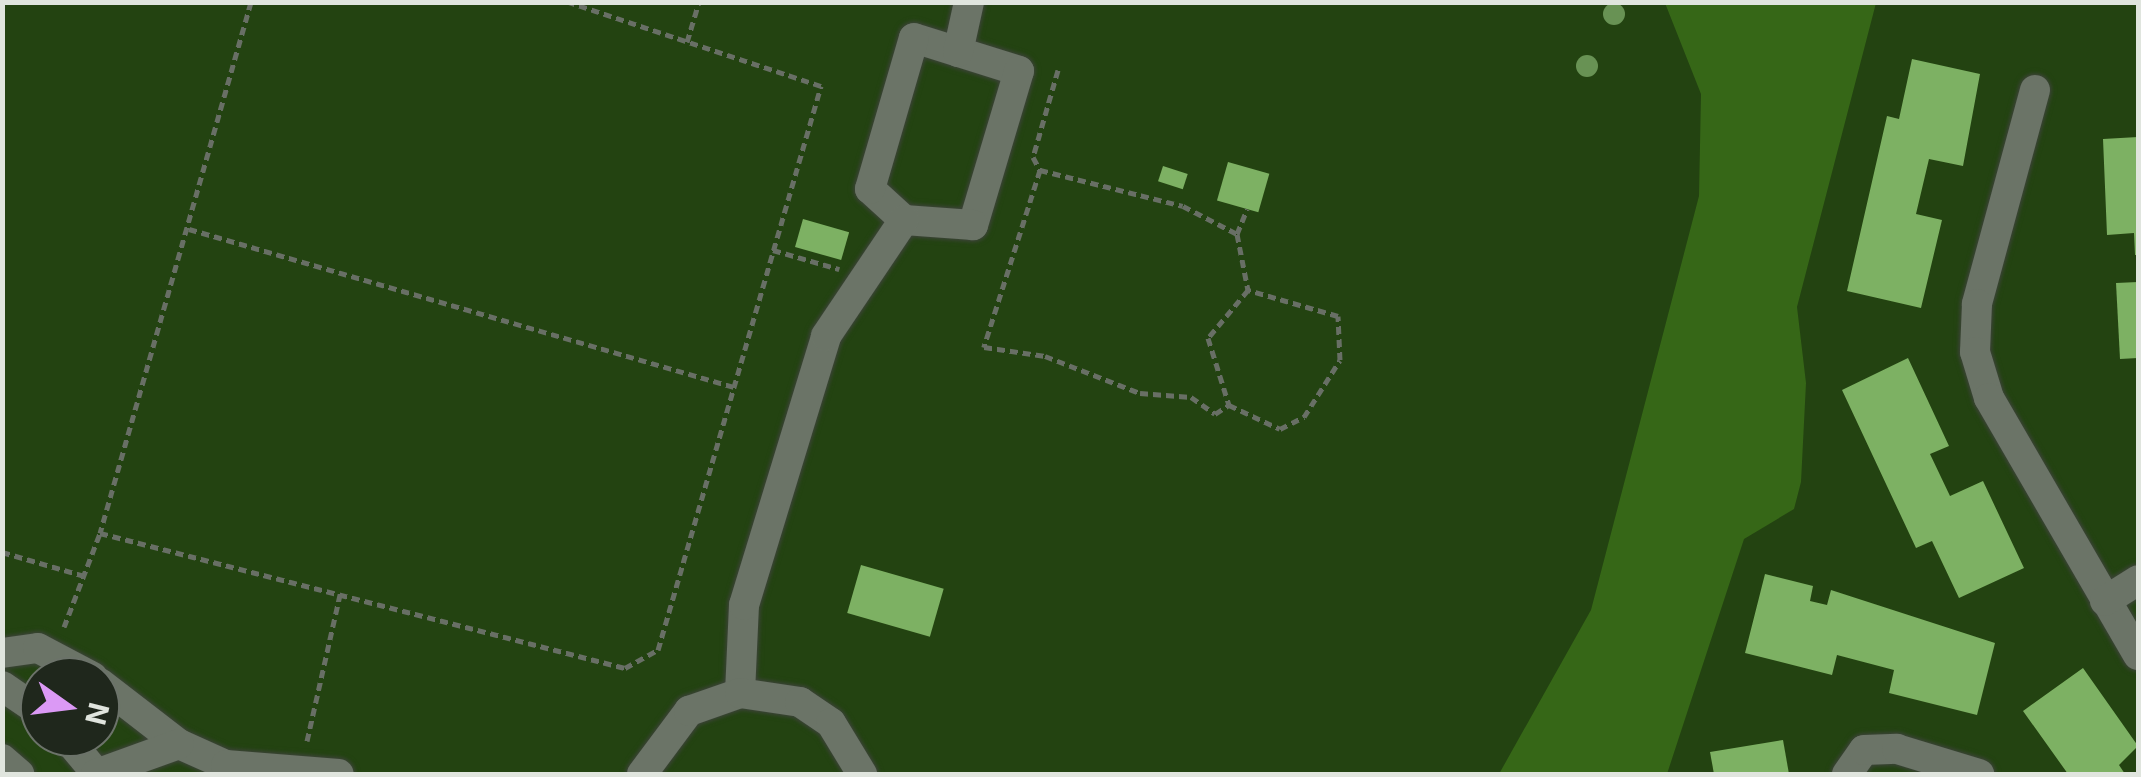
<!DOCTYPE html>
<html>
<head>
<meta charset="utf-8">
<style>
  body { margin:0 }
  #map { position:relative; width:2141px; height:777px; overflow:hidden; background:#1f271c; font-family:Inter,sans-serif }
  div>[style] { position:absolute }
  [style*='--x'] { left:calc(var(--x)*1px); top:calc(var(--y)*1px); width:calc(var(--w)*1px); rotate:calc(var(--a)*1deg) }
  .green>* { inset:0; background:#234311 }
  .water>* { inset:0; background:#366717 }
  .building>* { inset:0; background:#7db163; transform-origin:0 0 }
  .path>* { height:5px; margin-top:-2.5px; transform-origin:0; background:repeating-linear-gradient(90deg,#686f65 0 8px,transparent 0 13px) }
  .roads { filter:drop-shadow(0 0 2px #3d433a) drop-shadow(0 0 2px #3d433a) }
  .minor>* { height:30px; margin:-15px; padding:0 15px; transform-origin:15px; border-radius:15px; background:#6b7467 }
  .trees>* { width:22px; height:22px; margin:-11px; border-radius:50%; background:#689254 }
  span { translate:-50% -50%; white-space:nowrap; text-align:center; line-height:1.15; -webkit-text-stroke:10px #1f271c; paint-order:stroke }
  .frame { position:absolute; inset:0; border:5px solid #e0e5de; pointer-events:none }
  .north { position:absolute; left:20px; top:657px; width:100px; height:100px; box-sizing:border-box; background:#1f271c; border:2px solid #6c736a; border-radius:50%; rotate:104deg; font-size:28px; font-weight:700; line-height:40px; text-align:center; color:#e0e5de }
  .north::after { content:''; display:block; margin:auto; width:35px; height:45px; background:#db99f5; clip-path:polygon(50% 0,100% 100%,50% 72%,0 100%) }
</style>
</head>
<body>
<div id="map">
  <div class="green">
    <i style="clip-path:polygon(evenodd,2px 3px,2138px 3px,2138px 774px,3px 774px,2px 3px,40px 677px,100px 677px,100px 737px,40px 737px,40px 677px)"></i>
  </div>
  <div class="water">
    <i style="clip-path:polygon(1665px 3px,1876px 3px,1797px 307px,1806px 383px,1801px 482px,1794px 509px,1744px 539px,1667px 774px,1499px 774px,1591px 610px,1699px 196px,1701px 94px)"></i>
  </div>
  <div class="building">
    <i style="clip-path:polygon(1912px 59px,1980px 74px,1963px 166px,1929px 159px,1916px 214px,1942px 220px,1921px 308px,1847px 291px,1887px 116px,1899px 119px)"></i>
    <i style="clip-path:polygon(2138px 137px,2138px 255px,2135px 255px,2134px 233px,2107px 235px,2103px 139px)"></i>
    <i style="left:1228px;top:162px;width:43px;height:40px;rotate:16deg"></i>
    <i style="left:1163px;top:166px;width:26px;height:16px;rotate:18deg"></i>
    <i style="left:803px;top:219px;width:48px;height:29px;rotate:16deg"></i>
    <i style="clip-path:polygon(2138px 282px,2138px 358px,2120px 359px,2116px 283px)"></i>
    <i style="clip-path:polygon(1908px 358px,1949px 446px,1930px 454px,1950px 496px,1983px 481px,2024px 568px,1959px 598px,1932px 541px,1916px 548px,1842px 390px)"></i>
    <i style="left:861px;top:565px;width:86px;height:50px;rotate:16deg"></i>
    <i style="clip-path:polygon(1765px 574px,1813px 586px,1810px 601px,1827px 605px,1831px 590px,1995px 643px,1977px 715px,1889px 693px,1894px 670px,1837px 655px,1832px 675px,1745px 653px)"></i>
    <i style="clip-path:polygon(2083px 668px,2138px 746px,2119px 765px,2125px 774px,2068px 774px,2023px 711px)"></i>
    <i style="clip-path:polygon(1783px 740px,1789px 774px,1714px 774px,1710px 752px)"></i>
  </div>
  <div class="path">
    <i style="--x:251;--y:2;--w:552;--a:105.87"></i>
    <i style="--x:100;--y:533;--w:542;--a:14.42"></i>
    <i style="--x:625;--y:668;--w:38;--a:-29"></i>
    <i style="--x:658;--y:650;--w:587;--a:-73.88"></i>
    <i style="--x:821;--y:86;--w:267;--a:-161.6"></i>
    <i style="--x:687;--y:42;--w:42;--a:-73.3"></i>
    <i style="--x:1058;--y:70;--w:91;--a:106"></i>
    <i style="--x:1033;--y:157;--w:15;--a:62"></i>
    <i style="--x:1040;--y:170;--w:186;--a:107.6"></i>
    <i style="--x:984;--y:347;--w:62;--a:8.4"></i>
    <i style="--x:1045;--y:356;--w:102;--a:21.3"></i>
    <i style="--x:1140;--y:393;--w:51;--a:4.5"></i>
    <i style="--x:1191;--y:397;--w:29;--a:35"></i>
    <i style="--x:1215;--y:414;--w:17;--a:-33"></i>
    <i style="--x:1229;--y:405;--w:56;--a:25.2"></i>
    <i style="--x:1280;--y:429;--w:27;--a:-27"></i>
    <i style="--x:1304;--y:417;--w:67;--a:-57.7"></i>
    <i style="--x:1340;--y:360;--w:44;--a:-92.6"></i>
    <i style="--x:1338;--y:316;--w:94;--a:-163.9"></i>
    <i style="--x:1040;--y:170;--w:147;--a:14.1"></i>
    <i style="--x:1183;--y:206;--w:61;--a:27.4"></i>
    <i style="--x:1237;--y:234;--w:57;--a:78.9"></i>
    <i style="--x:1248;--y:290;--w:62;--a:129.8"></i>
    <i style="--x:1208;--y:338;--w:70;--a:72.6"></i>
    <i style="--x:189;--y:229;--w:567;--a:16.17"></i>
    <i style="--x:1237;--y:234;--w:27;--a:-68"></i>
    <i style="--x:773;--y:250;--w:69;--a:16.1"></i>
    <i style="--x:2;--y:552;--w:90;--a:16.2"></i>
    <i style="--x:64;--y:627;--w:101;--a:-69"></i>
    <i style="--x:307;--y:741;--w:151;--a:-77.3"></i>
  </div>
  <div class="roads">
    <div class="minor">
      <i style="--x:914;--y:38;--w:110;--a:17.4"></i>
      <i style="--x:1019;--y:71;--w:161;--a:106.6"></i>
      <i style="--x:973;--y:225;--w:69;--a:-175.9"></i>
      <i style="--x:904;--y:220;--w:46;--a:-137.6"></i>
      <i style="--x:870;--y:189;--w:157;--a:-73.8"></i>
      <i style="--x:958;--y:52;--w:51;--a:-77.6"></i>
      <i style="--x:2035;--y:90;--w:222;--a:105.2"></i>
      <i style="--x:1977;--y:304;--w:48;--a:92.4"></i>
      <i style="--x:1975;--y:352;--w:48;--a:73.1"></i>
      <i style="--x:1989;--y:398;--w:297;--a:59.9"></i>
      <i style="--x:2105;--y:601;--w:39;--a:-32"></i>
      <i style="--x:2;--y:653;--w:36;--a:-8"></i>
      <i style="--x:38;--y:648;--w:62;--a:27.8"></i>
      <i style="--x:100;--y:683;--w:100;--a:37.7"></i>
      <i style="--x:179;--y:744;--w:51;--a:24.1"></i>
      <i style="--x:226;--y:765;--w:113;--a:4.6"></i>
      <i style="--x:2;--y:686;--w:46;--a:34.4"></i>
      <i style="--x:740;--y:693;--w:88;--a:-87.4"></i>
      <i style="--x:744;--y:605;--w:281;--a:-73"></i>
      <i style="--x:826;--y:336;--w:140;--a:-56.1"></i>
      <i style="--x:66;--y:737;--w:48;--a:50"></i>
      <i style="--x:2;--y:759;--w:23;--a:41"></i>
      <i style="--x:96;--y:774;--w:88;--a:-19.9"></i>
      <i style="--x:642;--y:774;--w:79;--a:-53.3"></i>
      <i style="--x:689;--y:711;--w:54;--a:-19.4"></i>
      <i style="--x:740;--y:693;--w:61;--a:8.5"></i>
      <i style="--x:800;--y:702;--w:37;--a:34"></i>
      <i style="--x:831;--y:723;--w:60;--a:58.7"></i>
      <i style="--x:1847;--y:774;--w:29;--a:-55"></i>
      <i style="--x:1864;--y:750;--w:33;--a:-2"></i>
      <i style="--x:1897;--y:749;--w:86;--a:17"></i>
    </div>
  </div>
  <div class="trees">
    <i style="left:1614px;top:14px"></i>
    <i style="left:1587px;top:66px"></i>
  </div>
  <div class="frame"></div>
  <div class="north">N</div>
</div>
</body>
</html>
